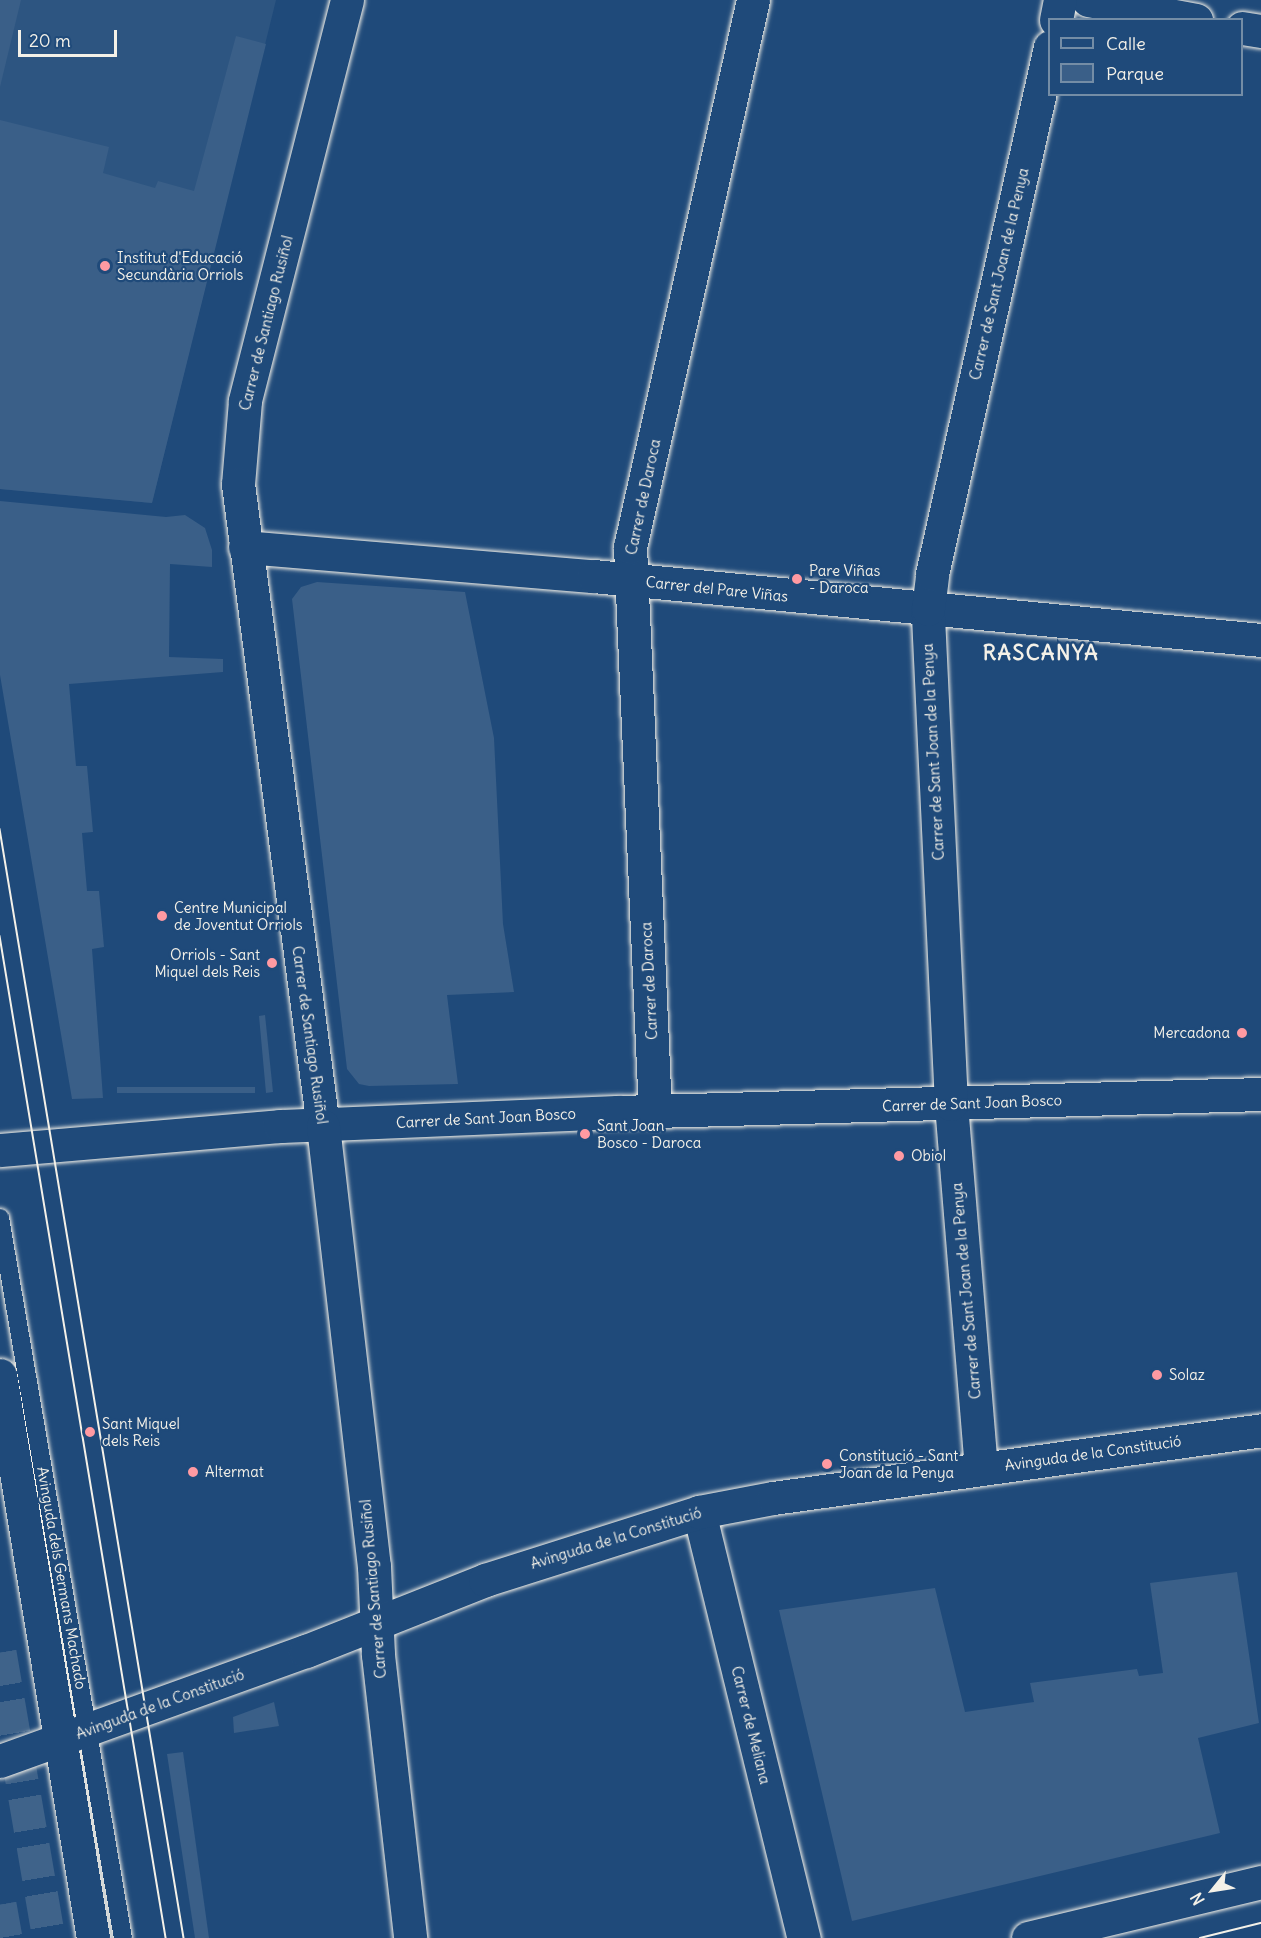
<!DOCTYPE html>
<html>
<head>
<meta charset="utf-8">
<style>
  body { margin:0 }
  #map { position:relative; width:1261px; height:1938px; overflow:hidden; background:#1f4a7a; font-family:Delius,sans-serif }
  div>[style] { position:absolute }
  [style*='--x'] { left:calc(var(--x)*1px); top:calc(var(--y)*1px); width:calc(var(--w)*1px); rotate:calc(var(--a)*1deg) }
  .built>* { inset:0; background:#2d5581 }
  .green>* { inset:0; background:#3a5f88; transform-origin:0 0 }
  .primary-tunnel>* { height:33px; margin-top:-16.5px; transform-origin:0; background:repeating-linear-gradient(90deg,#3f638a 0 33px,transparent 0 49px) }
  .roads { filter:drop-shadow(0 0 2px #f4f1e8) drop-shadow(0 0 2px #f4f1e8) }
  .lane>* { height:18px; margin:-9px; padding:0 9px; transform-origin:9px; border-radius:9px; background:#1f4a7a }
  .street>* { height:33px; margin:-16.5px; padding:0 16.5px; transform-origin:16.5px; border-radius:16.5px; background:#1f4a7a }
  .secondary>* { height:33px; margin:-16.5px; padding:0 16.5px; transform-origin:16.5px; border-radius:16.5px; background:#1f4a7a }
  .primary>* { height:33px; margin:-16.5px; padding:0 16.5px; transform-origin:16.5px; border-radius:16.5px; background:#1f4a7a }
  .tram>* { height:1.5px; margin:-0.75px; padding:0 0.75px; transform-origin:0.75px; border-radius:0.75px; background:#f4f1e8 }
  .dots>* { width:16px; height:16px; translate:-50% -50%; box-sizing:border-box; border:3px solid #1f4a7a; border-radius:50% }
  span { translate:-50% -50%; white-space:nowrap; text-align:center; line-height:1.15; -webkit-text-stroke:4.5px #1f4a7a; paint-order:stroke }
  .poi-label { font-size:15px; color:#f4f1e8 }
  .left { translate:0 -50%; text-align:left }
  .right { translate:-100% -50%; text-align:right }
  .street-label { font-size:15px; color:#f4f1e8 }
  .district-label { font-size:21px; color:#f4f1e8; font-weight:700; letter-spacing:1.5px }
  .legend { position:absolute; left:1048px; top:18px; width:195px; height:78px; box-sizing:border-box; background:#1f4a7a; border:2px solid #748da6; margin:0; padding:8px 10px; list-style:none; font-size:18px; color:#f4f1e8 }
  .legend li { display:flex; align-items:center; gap:12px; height:30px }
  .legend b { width:30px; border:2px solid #748da6 }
  .north { position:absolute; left:1183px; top:1860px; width:60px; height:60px; -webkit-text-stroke:4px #1f4a7a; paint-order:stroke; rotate:240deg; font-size:16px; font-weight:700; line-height:24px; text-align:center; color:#f4f1e8 }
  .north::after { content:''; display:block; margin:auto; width:21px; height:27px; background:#f4f1e8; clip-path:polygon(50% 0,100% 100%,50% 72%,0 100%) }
  .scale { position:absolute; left:18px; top:30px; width:99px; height:27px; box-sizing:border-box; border:3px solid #f4f1e8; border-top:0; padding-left:8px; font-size:18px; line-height:21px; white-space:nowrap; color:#f4f1e8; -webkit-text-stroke:4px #1f4a7a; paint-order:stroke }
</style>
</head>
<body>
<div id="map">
  <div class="built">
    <i style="clip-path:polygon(0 0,276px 0,152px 503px,0 489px)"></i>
  </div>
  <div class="green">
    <i style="clip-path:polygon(0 0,21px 0,0 87px)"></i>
    <i style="clip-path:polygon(236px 36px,266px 44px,152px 503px,0 489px,0 120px,109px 147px,103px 173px,155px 188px,158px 181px,194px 191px)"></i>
    <i style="clip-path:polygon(0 501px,166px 517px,185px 515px,205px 528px,212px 550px,212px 567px,170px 564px,169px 657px,223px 659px,223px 672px,69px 684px,76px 766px,87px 766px,93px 832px,82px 833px,87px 891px,99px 891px,104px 947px,92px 949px,103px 1098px,72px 1099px,0 675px)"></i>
    <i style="clip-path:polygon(317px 582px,465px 592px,494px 738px,503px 924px,514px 992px,447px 995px,458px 1084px,369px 1086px,359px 1084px,347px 1069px,292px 599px,301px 587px)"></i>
    <i style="clip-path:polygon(265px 1015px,273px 1092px,266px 1093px,259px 1016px)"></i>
    <i style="left:255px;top:1087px;width:6px;height:138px;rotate:90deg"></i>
    <i style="clip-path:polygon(1237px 1572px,1259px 1723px,1198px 1738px,1220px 1833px,852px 1921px,779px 1610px,935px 1588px,965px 1712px,1034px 1702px,1030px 1683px,1137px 1669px,1139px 1676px,1163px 1673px,1150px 1583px)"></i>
    <i style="clip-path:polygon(274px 1702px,279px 1726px,234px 1733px,233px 1717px)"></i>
    <i style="clip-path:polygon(183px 1752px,209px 1938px,195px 1938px,167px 1754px)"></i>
  </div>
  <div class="primary-tunnel">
    <i style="--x:0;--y:1652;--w:290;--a:80.3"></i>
    <i style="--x:0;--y:1904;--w:35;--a:80"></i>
  </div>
  <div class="roads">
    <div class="lane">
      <i style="--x:0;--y:1218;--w:730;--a:80.31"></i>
    </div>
    <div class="street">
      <i style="--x:1088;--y:0;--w:110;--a:10.5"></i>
      <i style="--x:1056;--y:20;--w:20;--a:-79"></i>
      <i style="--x:1242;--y:28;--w:19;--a:9"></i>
      <i style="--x:245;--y:547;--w:349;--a:4.8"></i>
      <i style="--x:593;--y:576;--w:671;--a:5.47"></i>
      <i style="--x:655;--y:1112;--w:566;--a:-92.53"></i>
      <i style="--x:630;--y:547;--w:561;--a:-77.33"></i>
      <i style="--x:0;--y:1150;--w:281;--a:-4.9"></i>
      <i style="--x:280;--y:1126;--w:338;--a:-2.4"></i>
      <i style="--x:618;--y:1112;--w:643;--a:-1.6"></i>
      <i style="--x:981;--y:1469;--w:366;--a:-94.7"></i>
      <i style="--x:951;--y:1104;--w:496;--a:-92.7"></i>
      <i style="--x:928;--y:609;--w:35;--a:-83"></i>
      <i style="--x:932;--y:574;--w:540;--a:-77.38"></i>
      <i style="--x:699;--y:1512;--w:439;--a:76.2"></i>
    </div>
    <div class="secondary">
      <i style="--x:347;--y:0;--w:414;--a:104.3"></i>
      <i style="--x:245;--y:401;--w:83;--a:94.8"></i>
      <i style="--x:238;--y:484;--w:648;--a:82.46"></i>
      <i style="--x:323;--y:1126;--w:443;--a:83.4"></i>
      <i style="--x:374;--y:1566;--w:89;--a:87.4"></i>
      <i style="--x:378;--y:1655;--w:285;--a:83.5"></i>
      <i style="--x:0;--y:1761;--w:325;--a:-19.8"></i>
      <i style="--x:306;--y:1651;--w:193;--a:-21.6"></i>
      <i style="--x:485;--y:1580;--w:225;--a:-17.6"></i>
      <i style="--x:699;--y:1512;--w:75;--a:-10.7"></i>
      <i style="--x:773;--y:1498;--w:493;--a:-7.9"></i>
      <i style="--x:1028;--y:1938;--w:240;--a:-13.5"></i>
    </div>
    <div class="primary">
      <i style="--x:0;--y:1375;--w:571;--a:80.62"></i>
    </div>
  </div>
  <div class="tram">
    <i style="--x:0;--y:829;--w:1124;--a:80.58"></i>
    <i style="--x:0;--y:936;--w:1016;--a:80.59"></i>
    <i style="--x:1200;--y:1938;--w:63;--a:-13.8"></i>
  </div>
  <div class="dots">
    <i style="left:105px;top:266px;background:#ff9aa2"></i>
    <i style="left:797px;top:579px;background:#ff9aa2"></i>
    <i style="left:162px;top:916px;background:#ff9aa2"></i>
    <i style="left:272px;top:963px;background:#ff9aa2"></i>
    <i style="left:1242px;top:1033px;background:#ff9aa2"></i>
    <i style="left:585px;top:1134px;background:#ff9aa2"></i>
    <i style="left:899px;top:1156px;background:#ff9aa2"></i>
    <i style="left:1157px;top:1375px;background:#ff9aa2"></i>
    <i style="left:90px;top:1432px;background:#ff9aa2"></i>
    <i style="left:827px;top:1464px;background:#ff9aa2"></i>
    <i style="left:193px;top:1472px;background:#ff9aa2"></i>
  </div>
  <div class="poi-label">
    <span class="left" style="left:117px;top:266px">Institut d'Educació<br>Secundària Orriols</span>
    <span class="left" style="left:809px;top:579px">Pare Viñas<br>- Daroca</span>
    <span class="left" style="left:174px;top:916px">Centre Municipal<br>de Joventut Orriols</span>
    <span class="right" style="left:260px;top:963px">Orriols - Sant<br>Miquel dels Reis</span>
    <span class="right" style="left:1230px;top:1033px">Mercadona</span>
    <span class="left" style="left:597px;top:1134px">Sant Joan<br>Bosco - Daroca</span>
    <span class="left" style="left:911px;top:1156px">Obiol</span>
    <span class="left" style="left:1169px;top:1375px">Solaz</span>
    <span class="left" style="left:102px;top:1432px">Sant Miquel<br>dels Reis</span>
    <span class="left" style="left:839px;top:1464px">Constitució - Sant<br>Joan de la Penya</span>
    <span class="left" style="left:205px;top:1472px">Altermat</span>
  </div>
  <div class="street-label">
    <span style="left:999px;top:274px;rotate:-77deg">Carrer de Sant Joan de la Penya</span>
    <span style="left:266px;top:323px;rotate:-76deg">Carrer de Santiago Rusiñol</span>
    <span style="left:643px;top:497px;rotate:-78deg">Carrer de Daroca</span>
    <span style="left:717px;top:589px;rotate:6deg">Carrer del Pare Viñas</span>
    <span style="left:933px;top:752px;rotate:-93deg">Carrer de Sant Joan de la Penya</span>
    <span style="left:649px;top:981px;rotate:-93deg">Carrer de Daroca</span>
    <span style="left:310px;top:1035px;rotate:82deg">Carrer de Santiago Rusiñol</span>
    <span style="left:972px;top:1103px;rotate:-2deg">Carrer de Sant Joan Bosco</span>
    <span style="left:486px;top:1118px;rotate:-3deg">Carrer de Sant Joan Bosco</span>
    <span style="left:966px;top:1291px;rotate:-95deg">Carrer de Sant Joan de la Penya</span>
    <span style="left:1093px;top:1453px;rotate:-8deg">Avinguda de la Constitució</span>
    <span style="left:616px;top:1538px;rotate:-17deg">Avinguda de la Constitució</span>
    <span style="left:62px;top:1578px;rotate:80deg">Avinguda dels Germans Machado</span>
    <span style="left:373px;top:1589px;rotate:-95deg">Carrer de Santiago Rusiñol</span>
    <span style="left:160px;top:1704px;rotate:-20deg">Avinguda de la Constitució</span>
    <span style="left:751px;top:1725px;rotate:76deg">Carrer de Meliana</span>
  </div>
  <div class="district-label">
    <span style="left:1041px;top:653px">RASCANYA</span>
  </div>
  <ul class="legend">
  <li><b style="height:8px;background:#1f4a7a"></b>Calle</li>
  <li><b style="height:16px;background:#3a5f88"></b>Parque</li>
  </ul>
  <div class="north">N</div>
  <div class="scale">20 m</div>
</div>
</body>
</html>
